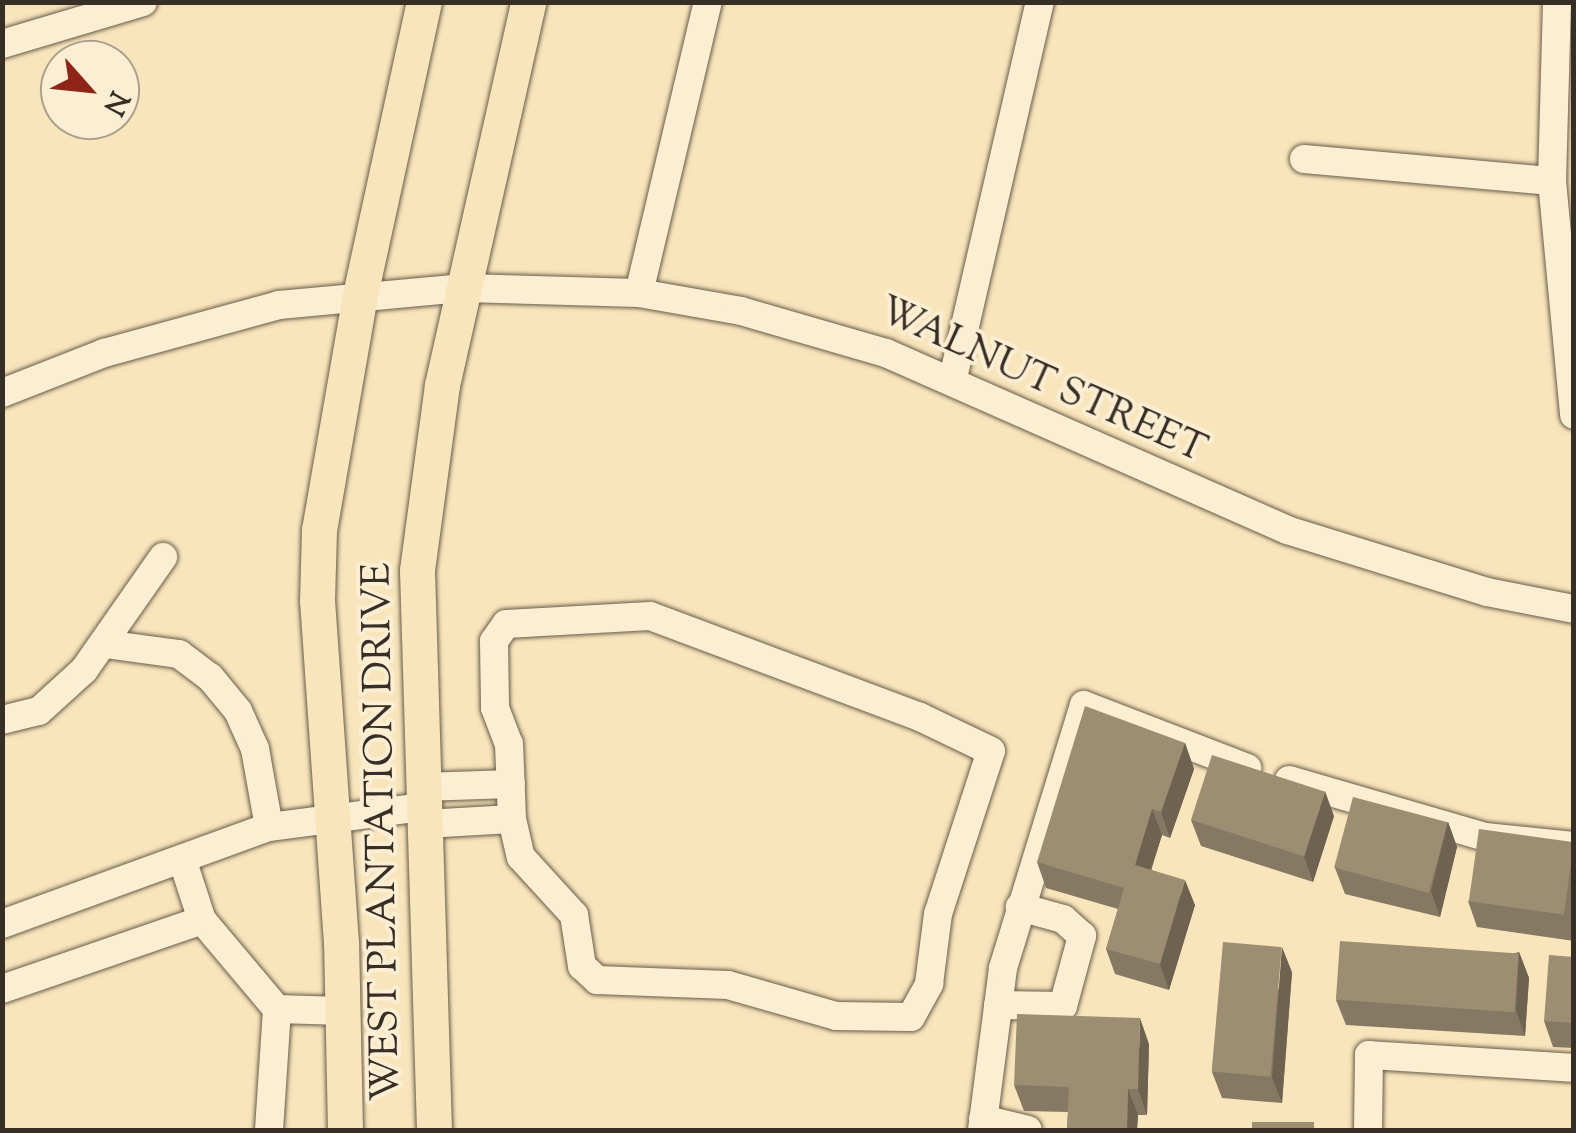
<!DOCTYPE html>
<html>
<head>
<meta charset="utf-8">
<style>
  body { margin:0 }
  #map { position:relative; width:1576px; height:1133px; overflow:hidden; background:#f9e5bb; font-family:"Sorts Mill Goudy",serif }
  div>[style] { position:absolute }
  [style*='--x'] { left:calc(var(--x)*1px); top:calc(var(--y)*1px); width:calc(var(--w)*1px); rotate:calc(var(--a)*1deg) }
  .roads { filter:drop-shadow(0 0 2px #685c4a) drop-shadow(0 0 2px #685c4a) }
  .minor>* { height:28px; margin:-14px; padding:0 14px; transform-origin:14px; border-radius:14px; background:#fbeed3 }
  .major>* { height:35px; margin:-17.5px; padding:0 17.5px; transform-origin:17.5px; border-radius:17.5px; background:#f9e5bb }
  .wall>* { inset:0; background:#867963 }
  .shaded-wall>* { inset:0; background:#6d6350 }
  .building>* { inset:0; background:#9c8d73; transform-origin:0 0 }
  span { translate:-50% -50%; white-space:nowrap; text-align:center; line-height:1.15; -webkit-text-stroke:8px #fbeed3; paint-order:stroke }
  .street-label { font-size:40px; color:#372e25 }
  .frame { position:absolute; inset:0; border:5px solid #372e25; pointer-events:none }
  .north { position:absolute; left:40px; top:40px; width:100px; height:100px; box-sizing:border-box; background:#fbeed3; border:2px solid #ada18d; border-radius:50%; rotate:117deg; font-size:28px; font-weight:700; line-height:40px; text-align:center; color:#372e25 }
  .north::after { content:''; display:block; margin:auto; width:35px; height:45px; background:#8f2418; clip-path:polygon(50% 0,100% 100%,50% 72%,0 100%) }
</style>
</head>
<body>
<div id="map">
  <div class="roads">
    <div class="minor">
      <i style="--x:1557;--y:2;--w:179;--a:91.6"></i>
      <i style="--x:1552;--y:181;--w:235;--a:84.6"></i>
      <i style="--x:2;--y:44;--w:147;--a:-16.6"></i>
      <i style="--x:1304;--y:159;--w:249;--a:5.1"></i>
      <i style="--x:639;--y:293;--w:299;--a:-76.7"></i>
      <i style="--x:953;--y:378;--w:386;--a:-77"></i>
      <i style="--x:2;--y:393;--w:110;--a:-21.4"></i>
      <i style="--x:104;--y:353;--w:181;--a:-15.3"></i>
      <i style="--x:279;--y:305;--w:186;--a:-5.3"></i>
      <i style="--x:464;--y:288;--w:175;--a:1.6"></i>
      <i style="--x:639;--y:293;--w:104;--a:10"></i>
      <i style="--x:741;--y:311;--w:151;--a:16.2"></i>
      <i style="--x:886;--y:353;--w:438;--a:23.8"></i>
      <i style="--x:1287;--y:530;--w:209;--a:17.2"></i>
      <i style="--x:1487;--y:592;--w:89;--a:11.1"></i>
      <i style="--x:105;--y:644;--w:75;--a:7.7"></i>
      <i style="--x:179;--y:654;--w:39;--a:37"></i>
      <i style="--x:210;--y:677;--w:44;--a:50.5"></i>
      <i style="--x:238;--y:711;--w:42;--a:65.9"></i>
      <i style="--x:255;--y:749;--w:79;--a:79.8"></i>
      <i style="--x:2;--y:720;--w:38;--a:-14"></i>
      <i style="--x:39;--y:711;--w:61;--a:-42.3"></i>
      <i style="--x:84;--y:670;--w:138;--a:-55"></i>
      <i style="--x:1289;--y:780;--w:204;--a:16.2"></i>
      <i style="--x:1485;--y:837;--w:89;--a:5.8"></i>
      <i style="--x:422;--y:787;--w:89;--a:-1.9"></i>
      <i style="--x:425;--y:824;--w:87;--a:-3.3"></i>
      <i style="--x:512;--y:819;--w:39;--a:77"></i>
      <i style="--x:521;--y:857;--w:79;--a:47.6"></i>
      <i style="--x:574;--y:915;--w:52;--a:81.1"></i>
      <i style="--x:582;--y:966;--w:21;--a:43"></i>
      <i style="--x:597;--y:980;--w:131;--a:2.2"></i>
      <i style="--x:728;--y:985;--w:112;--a:16"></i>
      <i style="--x:836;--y:1016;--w:75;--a:0.8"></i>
      <i style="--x:911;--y:1017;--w:38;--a:-61"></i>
      <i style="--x:929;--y:984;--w:71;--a:-82.7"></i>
      <i style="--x:938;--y:914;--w:171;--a:-72"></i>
      <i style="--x:991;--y:751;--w:79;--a:-154.4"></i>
      <i style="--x:920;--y:717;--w:288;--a:-159.5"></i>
      <i style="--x:650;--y:616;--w:144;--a:176.8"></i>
      <i style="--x:506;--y:624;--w:21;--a:125"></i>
      <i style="--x:494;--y:641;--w:67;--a:89.1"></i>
      <i style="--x:495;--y:708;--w:39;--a:69"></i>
      <i style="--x:509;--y:744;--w:75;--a:87.7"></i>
      <i style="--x:202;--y:920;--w:116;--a:49.9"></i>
      <i style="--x:2;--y:924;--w:284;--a:-20"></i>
      <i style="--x:269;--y:827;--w:155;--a:-7.4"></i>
      <i style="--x:2;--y:989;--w:212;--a:-19"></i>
      <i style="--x:202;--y:920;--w:61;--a:-108.1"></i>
      <i style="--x:998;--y:1005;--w:65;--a:0.9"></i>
      <i style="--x:1063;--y:1006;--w:73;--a:-74.8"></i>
      <i style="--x:1082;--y:936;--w:25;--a:-138"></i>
      <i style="--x:1063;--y:919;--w:45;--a:-164.4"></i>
      <i style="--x:983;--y:1119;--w:46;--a:13.7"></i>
      <i style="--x:269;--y:1130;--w:121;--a:-86.2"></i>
      <i style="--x:277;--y:1009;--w:66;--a:1.7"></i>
      <i style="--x:982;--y:1130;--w:163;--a:-82.6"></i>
      <i style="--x:1003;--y:968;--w:275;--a:-72.9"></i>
      <i style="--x:1084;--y:705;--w:175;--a:21.1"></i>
      <i style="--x:1368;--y:1130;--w:75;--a:-89.2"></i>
      <i style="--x:1369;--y:1055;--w:205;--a:3.6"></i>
    </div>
    <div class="major">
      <i style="--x:345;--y:1130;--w:187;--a:-91.2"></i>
      <i style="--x:341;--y:943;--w:343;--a:-94"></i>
      <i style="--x:317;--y:601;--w:71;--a:-88.4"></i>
      <i style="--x:319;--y:530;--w:239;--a:-80.1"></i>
      <i style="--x:360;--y:295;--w:300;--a:-77.7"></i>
      <i style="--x:434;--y:1130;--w:560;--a:-91.74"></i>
      <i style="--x:417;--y:570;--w:187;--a:-82.3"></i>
      <i style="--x:442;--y:385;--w:393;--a:-77.3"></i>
    </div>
  </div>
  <div class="wall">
    <i style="clip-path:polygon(1185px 743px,1194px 769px,1170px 838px,1162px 835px,1151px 869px,1195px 905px,1169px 990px,1115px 974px,1106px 949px,1118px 909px,1046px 888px,1037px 862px)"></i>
    <i style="clip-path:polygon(1334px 816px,1313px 882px,1201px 846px,1191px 820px)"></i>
    <i style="clip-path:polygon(1448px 822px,1457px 847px,1440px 917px,1345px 894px,1335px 868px)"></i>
    <i style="clip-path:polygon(1574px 843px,1574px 941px,1477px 927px,1468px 901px)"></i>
    <i style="clip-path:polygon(1519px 952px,1529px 978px,1525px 1036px,1346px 1025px,1336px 1000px)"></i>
    <i style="clip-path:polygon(1574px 957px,1574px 1048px,1553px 1047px,1544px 1021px)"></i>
    <i style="clip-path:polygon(1292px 972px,1282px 1103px,1222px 1098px,1212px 1072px)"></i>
    <i style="clip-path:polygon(1149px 1044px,1147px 1115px,1138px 1115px,1137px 1130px,1067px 1130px,1068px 1112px,1024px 1111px,1014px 1085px)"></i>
  </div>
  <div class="shaded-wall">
    <i style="clip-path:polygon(1185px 743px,1194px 769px,1170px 838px,1161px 812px)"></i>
    <i style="clip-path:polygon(1325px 791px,1334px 816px,1313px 882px,1304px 856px)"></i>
    <i style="clip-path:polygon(1152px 809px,1162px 835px,1145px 890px,1135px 865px)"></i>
    <i style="clip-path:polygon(1448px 822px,1457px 847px,1440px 917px,1431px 891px)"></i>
    <i style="clip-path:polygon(1185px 880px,1195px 905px,1169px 990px,1160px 964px)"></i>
    <i style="clip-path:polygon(1282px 947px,1292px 972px,1282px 1103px,1272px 1077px)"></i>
    <i style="clip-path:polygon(1519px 952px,1529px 978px,1525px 1036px,1516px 1010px)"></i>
    <i style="clip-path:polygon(1140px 1018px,1149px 1044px,1147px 1115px,1138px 1089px)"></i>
    <i style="clip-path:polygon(1128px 1089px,1138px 1115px,1137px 1130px,1127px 1130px)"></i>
  </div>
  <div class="building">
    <i style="clip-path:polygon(1085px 706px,1185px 743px,1161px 812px,1152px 809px,1135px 865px,1185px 880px,1160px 964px,1106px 949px,1124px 888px,1037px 862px)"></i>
    <i style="left:1212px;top:755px;width:119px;height:68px;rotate:18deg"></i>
    <i style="left:1353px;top:797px;width:98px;height:73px;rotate:15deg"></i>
    <i style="left:1479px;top:829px;width:96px;height:73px;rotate:8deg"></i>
    <i style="left:1340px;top:941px;width:179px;height:59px;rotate:4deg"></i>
    <i style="left:1223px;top:942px;width:59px;height:130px;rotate:5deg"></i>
    <i style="clip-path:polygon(1549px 955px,1574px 957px,1574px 1023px,1544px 1021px)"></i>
    <i style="clip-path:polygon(1017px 1014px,1140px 1018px,1138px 1089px,1128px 1089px,1127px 1130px,1067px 1130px,1069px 1087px,1014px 1085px)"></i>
    <i style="left:1314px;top:1122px;width:8px;height:62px;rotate:90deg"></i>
  </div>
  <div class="street-label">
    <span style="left:1042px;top:382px;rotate:24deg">WALNUT STREET</span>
    <span style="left:384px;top:832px;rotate:-91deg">WEST PLANTATION DRIVE</span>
  </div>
  <div class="frame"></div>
  <div class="north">N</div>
</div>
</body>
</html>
